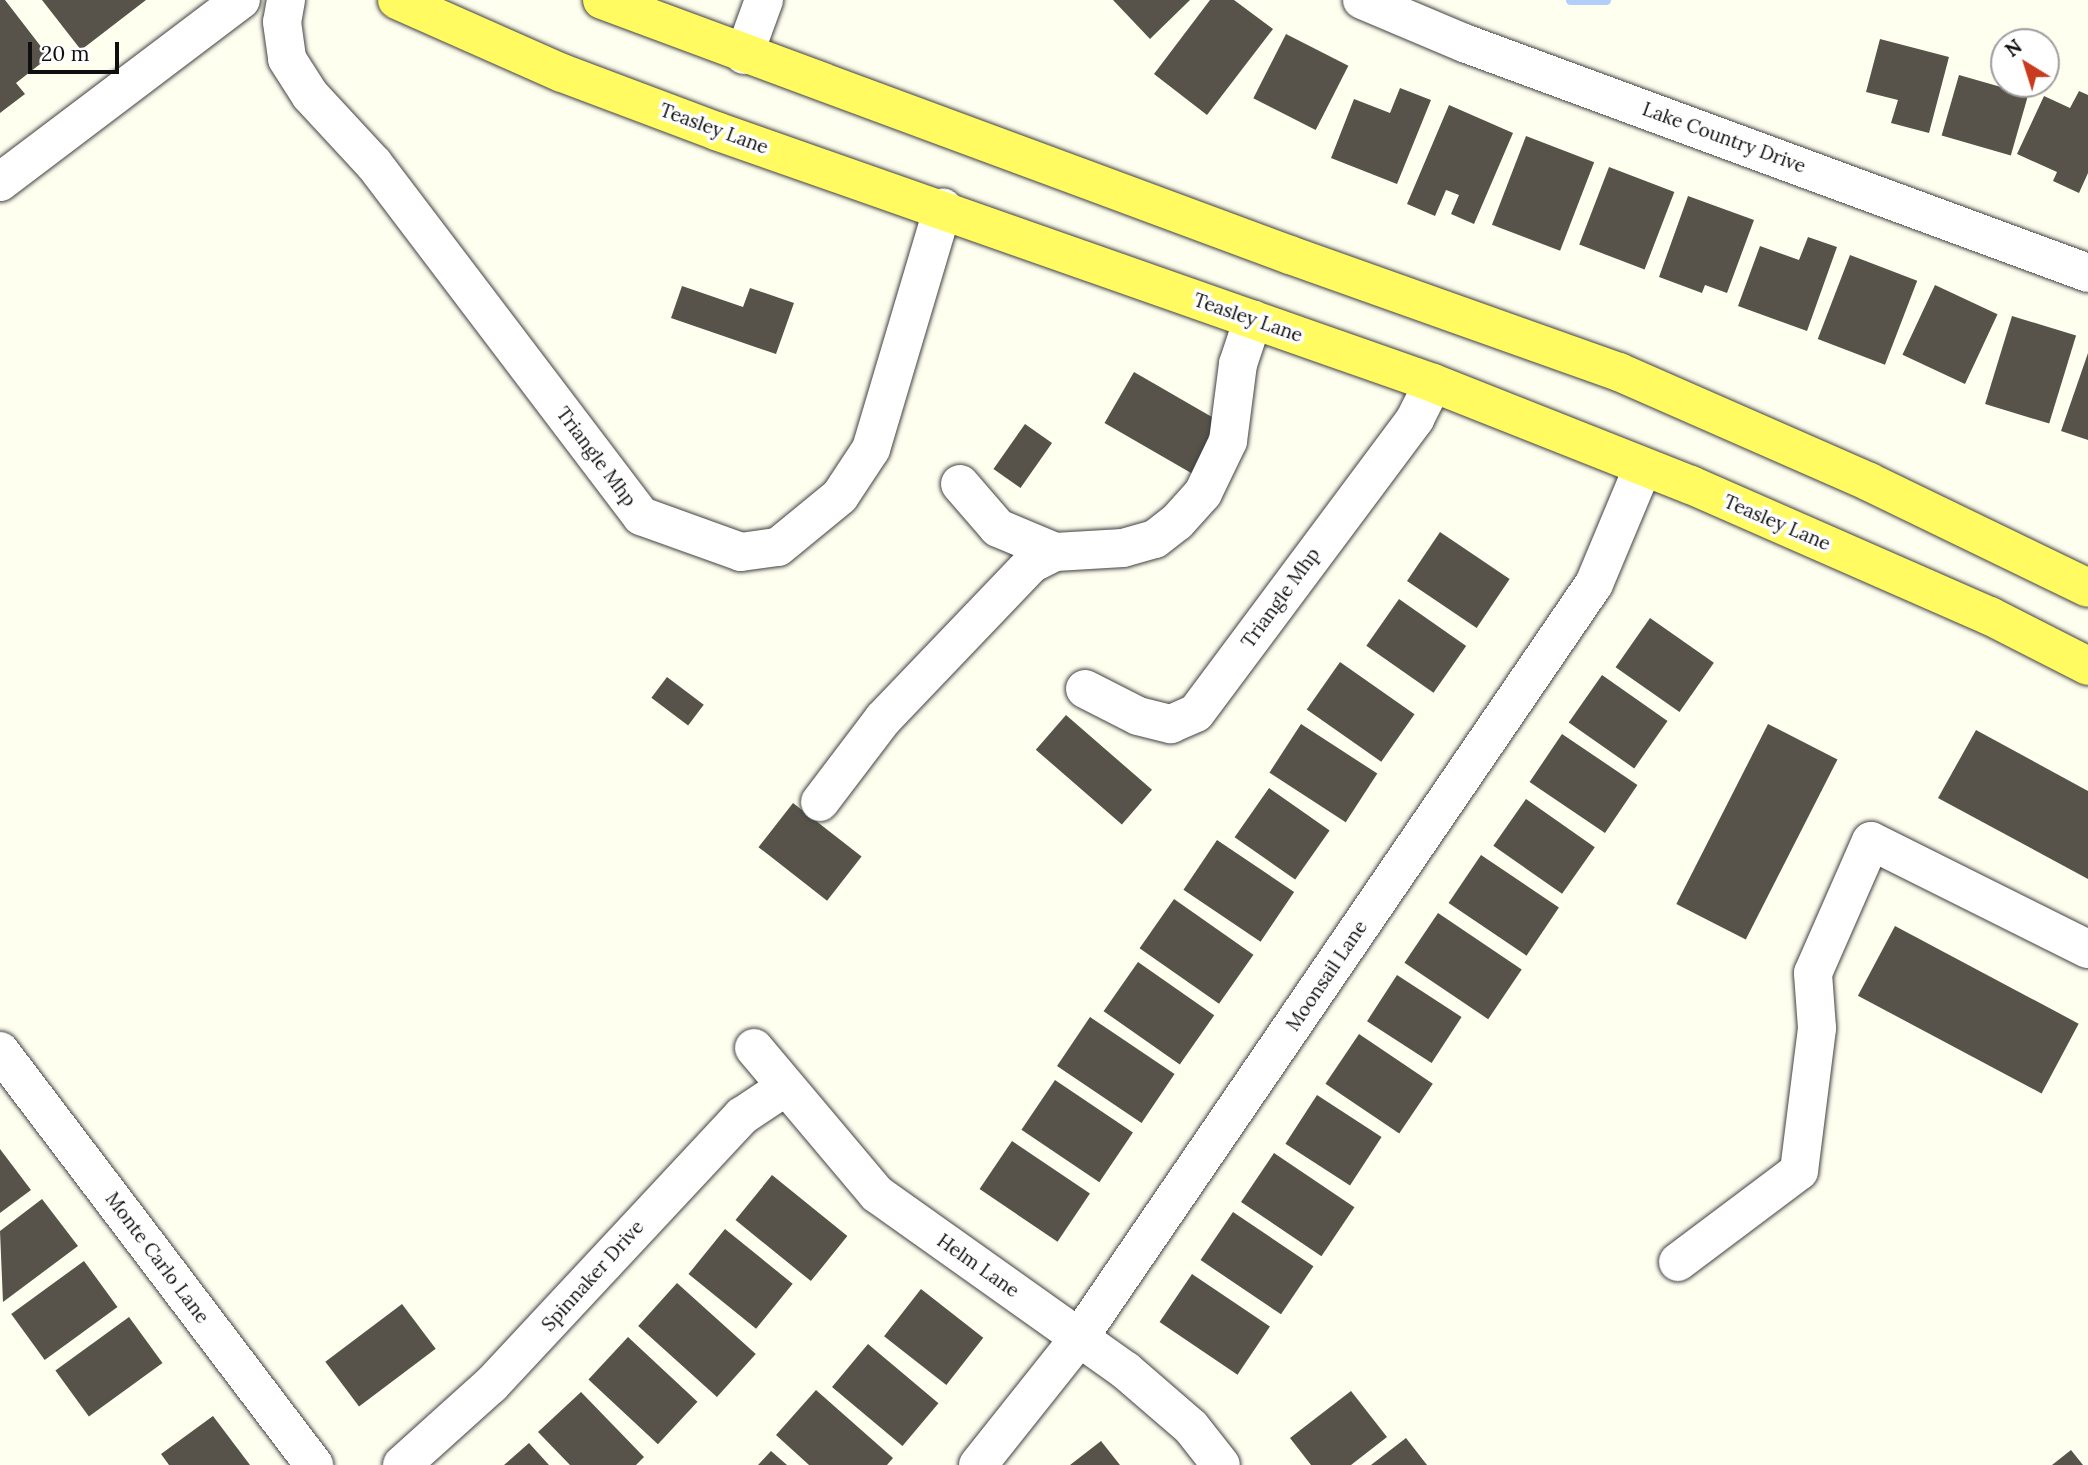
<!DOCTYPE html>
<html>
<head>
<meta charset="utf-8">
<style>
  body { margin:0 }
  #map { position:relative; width:2088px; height:1465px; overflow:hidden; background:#fffff0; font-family:Lora,serif }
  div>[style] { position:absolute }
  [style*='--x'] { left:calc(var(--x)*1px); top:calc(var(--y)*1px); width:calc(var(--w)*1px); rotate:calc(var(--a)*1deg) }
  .stream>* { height:9px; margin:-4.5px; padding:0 4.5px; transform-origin:4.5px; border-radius:4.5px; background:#b1cffa }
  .building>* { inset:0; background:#58534a; transform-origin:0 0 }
  .roads { filter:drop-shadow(0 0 2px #424242) drop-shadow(0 0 2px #424242) }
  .minor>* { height:38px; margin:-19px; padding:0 19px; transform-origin:19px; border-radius:19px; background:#fff }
  .major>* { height:38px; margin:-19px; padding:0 19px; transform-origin:19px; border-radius:19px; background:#fffb60 }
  span { translate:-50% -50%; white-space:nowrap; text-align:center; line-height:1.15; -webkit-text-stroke:7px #fff; paint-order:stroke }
  .street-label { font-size:19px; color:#0f0f0f }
  .north { position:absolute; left:1990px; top:28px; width:70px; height:70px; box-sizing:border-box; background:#fff; border:2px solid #9f9f9f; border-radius:50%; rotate:322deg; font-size:19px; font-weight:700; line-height:28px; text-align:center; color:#0f0f0f }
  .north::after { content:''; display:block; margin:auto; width:24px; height:32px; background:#c83b1e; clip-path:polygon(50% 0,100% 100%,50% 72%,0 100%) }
  .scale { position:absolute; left:28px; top:42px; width:91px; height:32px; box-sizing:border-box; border:4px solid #0f0f0f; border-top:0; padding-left:9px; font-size:21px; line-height:24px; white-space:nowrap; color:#0f0f0f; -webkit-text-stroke:5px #fff; paint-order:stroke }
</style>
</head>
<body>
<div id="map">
  <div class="stream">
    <i style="--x:1570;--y:0;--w:36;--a:0"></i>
  </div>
  <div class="building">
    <i style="clip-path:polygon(0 0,5px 0,49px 57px,16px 83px,25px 94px,0 113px)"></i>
    <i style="clip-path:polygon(42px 0,146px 0,81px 50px)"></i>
    <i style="clip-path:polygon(1113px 0,1190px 0,1150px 39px)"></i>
    <i style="clip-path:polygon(1210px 0,1234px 0,1273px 29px,1207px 115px,1154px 74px)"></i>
    <i style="left:1286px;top:34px;width:70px;height:72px;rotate:27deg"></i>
    <i style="clip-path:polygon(1880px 39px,1949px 57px,1929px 133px,1891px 123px,1898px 100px,1866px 92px)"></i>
    <i style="left:1959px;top:75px;width:72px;height:63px;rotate:16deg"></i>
    <i style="clip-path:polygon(1400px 88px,1431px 100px,1397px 184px,1331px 158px,1354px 99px,1390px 113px)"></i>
    <i style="clip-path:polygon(2079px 91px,2088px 95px,2088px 173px,2079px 193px,2053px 181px,2057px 172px,2017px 154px,2044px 96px,2070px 108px)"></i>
    <i style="clip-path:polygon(1449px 105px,1513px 133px,1474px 224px,1451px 214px,1459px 195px,1446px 190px,1435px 216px,1407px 204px)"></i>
    <i style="left:1526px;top:136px;width:73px;height:95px;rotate:21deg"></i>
    <i style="left:1609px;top:167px;width:70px;height:83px;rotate:21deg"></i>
    <i style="clip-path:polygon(1688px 196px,1754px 220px,1727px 293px,1705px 285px,1702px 293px,1659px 277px)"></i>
    <i style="clip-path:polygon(1808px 237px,1837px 247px,1807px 331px,1738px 306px,1760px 246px,1799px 260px)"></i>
    <i style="left:1850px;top:255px;width:72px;height:90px;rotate:21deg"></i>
    <i style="left:1935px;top:285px;width:69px;height:77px;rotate:25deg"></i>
    <i style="clip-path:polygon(682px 286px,743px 307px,750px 288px,794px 303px,776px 354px,671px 318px)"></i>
    <i style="left:2012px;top:316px;width:67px;height:92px;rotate:17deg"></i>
    <i style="clip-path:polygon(2088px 353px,2088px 440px,2061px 431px)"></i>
    <i style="left:1134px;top:372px;width:104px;height:59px;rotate:30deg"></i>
    <i style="left:1025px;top:424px;width:33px;height:55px;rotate:35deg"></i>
    <i style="left:1440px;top:532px;width:84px;height:59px;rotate:34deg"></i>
    <i style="left:1399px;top:599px;width:82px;height:57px;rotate:35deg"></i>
    <i style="left:1650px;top:618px;width:78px;height:60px;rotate:35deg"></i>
    <i style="left:1340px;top:662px;width:91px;height:58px;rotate:35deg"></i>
    <i style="left:1602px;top:675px;width:80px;height:58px;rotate:35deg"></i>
    <i style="left:667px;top:677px;width:46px;height:26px;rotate:37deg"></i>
    <i style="left:1066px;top:715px;width:114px;height:46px;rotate:41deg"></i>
    <i style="left:1301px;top:724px;width:91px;height:58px;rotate:33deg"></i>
    <i style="left:1768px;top:724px;width:78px;height:202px;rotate:27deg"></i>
    <i style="clip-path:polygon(1976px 730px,2088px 791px,2088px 879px,1938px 798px)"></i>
    <i style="left:1562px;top:734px;width:91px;height:58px;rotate:34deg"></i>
    <i style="left:1269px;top:788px;width:74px;height:60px;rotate:35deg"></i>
    <i style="left:1526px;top:799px;width:84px;height:57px;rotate:35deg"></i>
    <i style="left:793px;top:803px;width:87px;height:56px;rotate:38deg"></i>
    <i style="left:1217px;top:840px;width:93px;height:60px;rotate:34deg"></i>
    <i style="left:1481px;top:855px;width:94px;height:58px;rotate:34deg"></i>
    <i style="left:1174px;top:899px;width:97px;height:60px;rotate:35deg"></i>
    <i style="left:1438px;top:913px;width:101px;height:60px;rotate:34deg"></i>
    <i style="left:1895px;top:926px;width:208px;height:79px;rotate:28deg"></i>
    <i style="left:1138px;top:962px;width:93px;height:60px;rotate:35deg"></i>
    <i style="left:1397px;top:975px;width:77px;height:55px;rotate:33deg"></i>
    <i style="left:1090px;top:1017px;width:102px;height:59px;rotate:34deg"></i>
    <i style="left:1359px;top:1034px;width:89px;height:60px;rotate:34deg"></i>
    <i style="left:1055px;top:1080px;width:94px;height:60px;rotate:34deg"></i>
    <i style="left:1317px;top:1095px;width:77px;height:58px;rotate:33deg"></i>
    <i style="left:1012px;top:1141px;width:94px;height:58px;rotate:34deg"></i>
    <i style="clip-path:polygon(0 1149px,31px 1190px,0 1213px)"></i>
    <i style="left:1274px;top:1153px;width:97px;height:59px;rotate:34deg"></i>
    <i style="left:772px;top:1175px;width:97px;height:58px;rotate:39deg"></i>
    <i style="clip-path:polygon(42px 1199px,78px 1246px,3px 1302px,0 1231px)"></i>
    <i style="left:1233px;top:1212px;width:97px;height:58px;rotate:34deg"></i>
    <i style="left:725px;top:1229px;width:87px;height:58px;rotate:39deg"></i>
    <i style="left:84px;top:1261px;width:57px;height:90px;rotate:54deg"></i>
    <i style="left:1192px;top:1274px;width:94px;height:58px;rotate:34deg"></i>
    <i style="left:677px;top:1283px;width:106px;height:58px;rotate:42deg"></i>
    <i style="left:921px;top:1289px;width:79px;height:60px;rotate:38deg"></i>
    <i style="left:402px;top:1304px;width:56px;height:96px;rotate:53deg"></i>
    <i style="left:129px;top:1317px;width:57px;height:91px;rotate:54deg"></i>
    <i style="left:628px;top:1337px;width:95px;height:58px;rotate:43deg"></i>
    <i style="left:868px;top:1344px;width:92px;height:56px;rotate:40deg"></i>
    <i style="clip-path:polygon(816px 1390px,893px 1458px,887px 1465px,809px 1465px,776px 1435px)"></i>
    <i style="clip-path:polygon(1351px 1391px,1387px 1437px,1351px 1465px,1311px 1465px,1290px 1438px)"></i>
    <i style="clip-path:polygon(581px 1392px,644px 1457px,636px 1465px,570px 1465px,538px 1432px)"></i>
    <i style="clip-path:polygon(213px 1416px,250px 1465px,169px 1465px,161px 1454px)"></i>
    <i style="clip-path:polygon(1406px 1438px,1427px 1465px,1371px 1465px)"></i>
    <i style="clip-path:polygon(1101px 1441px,1120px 1465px,1070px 1465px)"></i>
    <i style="clip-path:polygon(529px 1443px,549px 1465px,504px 1465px)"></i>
    <i style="clip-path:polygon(2071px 1450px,2083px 1465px,2052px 1465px)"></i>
    <i style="clip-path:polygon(771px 1451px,787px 1465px,758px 1465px)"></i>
  </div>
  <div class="roads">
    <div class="minor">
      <i style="--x:286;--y:0;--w:22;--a:100"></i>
      <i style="--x:282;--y:22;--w:37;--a:82"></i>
      <i style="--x:287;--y:59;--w:43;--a:57.4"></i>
      <i style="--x:310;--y:95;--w:94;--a:47.2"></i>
      <i style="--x:374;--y:164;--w:442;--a:52.8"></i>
      <i style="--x:641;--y:516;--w:106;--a:19.8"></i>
      <i style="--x:741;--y:552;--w:37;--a:-8"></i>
      <i style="--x:778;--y:547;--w:80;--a:-39.4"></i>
      <i style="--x:840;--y:496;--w:56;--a:-56.6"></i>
      <i style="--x:871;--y:449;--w:252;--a:-73.4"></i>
      <i style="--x:1362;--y:0;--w:111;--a:22.9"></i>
      <i style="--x:1464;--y:43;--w:665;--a:20.23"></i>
      <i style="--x:744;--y:55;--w:59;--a:-70"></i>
      <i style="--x:0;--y:182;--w:302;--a:-37.1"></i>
      <i style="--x:960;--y:484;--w:58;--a:49.2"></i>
      <i style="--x:998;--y:528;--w:62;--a:22.8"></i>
      <i style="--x:1085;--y:689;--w:59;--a:27"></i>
      <i style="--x:1138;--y:716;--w:34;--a:14"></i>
      <i style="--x:1171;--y:724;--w:27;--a:-24"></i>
      <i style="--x:1196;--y:713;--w:367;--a:-53.3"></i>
      <i style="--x:1415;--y:419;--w:40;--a:-63.4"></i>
      <i style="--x:820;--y:802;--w:104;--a:-52.8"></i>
      <i style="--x:883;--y:719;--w:214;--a:-46.3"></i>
      <i style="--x:1031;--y:564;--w:27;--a:-27"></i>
      <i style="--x:1055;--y:552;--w:68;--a:-3.4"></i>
      <i style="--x:1123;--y:548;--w:33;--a:-16"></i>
      <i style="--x:1155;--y:539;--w:28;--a:-38"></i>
      <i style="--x:1177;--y:522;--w:39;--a:-48"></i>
      <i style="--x:1203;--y:493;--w:58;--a:-64.3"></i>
      <i style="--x:1228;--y:441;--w:78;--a:-82.6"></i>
      <i style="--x:1238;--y:364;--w:47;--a:-71.6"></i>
      <i style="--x:754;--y:1048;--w:191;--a:49.9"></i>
      <i style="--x:877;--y:1194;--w:304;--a:35.4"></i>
      <i style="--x:1125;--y:1370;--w:87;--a:40.8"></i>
      <i style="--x:1191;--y:1427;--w:48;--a:51.7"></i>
      <i style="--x:0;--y:1051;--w:520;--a:52.82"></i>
      <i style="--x:1678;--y:1262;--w:151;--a:-36.9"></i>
      <i style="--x:1799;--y:1171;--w:144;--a:-82.8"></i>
      <i style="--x:1817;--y:1028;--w:55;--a:-94.2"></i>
      <i style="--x:1813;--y:973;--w:144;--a:-66.3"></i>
      <i style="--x:1871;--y:841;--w:242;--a:26.5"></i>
      <i style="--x:402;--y:1465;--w:120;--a:-42"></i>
      <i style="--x:491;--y:1385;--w:368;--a:-47"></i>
      <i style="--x:742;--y:1116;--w:50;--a:-33.7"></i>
      <i style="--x:978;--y:1465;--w:162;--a:-51.5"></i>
      <i style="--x:1079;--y:1338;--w:913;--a:-55.67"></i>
      <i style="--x:1594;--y:584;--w:127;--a:-67.3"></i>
    </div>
    <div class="major">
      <i style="--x:397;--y:0;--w:180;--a:23.9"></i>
      <i style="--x:562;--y:73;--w:165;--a:20.6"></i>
      <i style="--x:716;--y:131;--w:760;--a:19.36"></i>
      <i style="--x:1433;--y:383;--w:277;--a:21.6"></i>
      <i style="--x:1691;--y:485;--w:326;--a:23.7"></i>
      <i style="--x:1990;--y:616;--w:110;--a:27"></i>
      <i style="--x:602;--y:0;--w:734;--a:20.34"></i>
      <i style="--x:1290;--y:255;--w:349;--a:19.6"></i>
      <i style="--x:1619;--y:372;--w:273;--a:23.7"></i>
      <i style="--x:1869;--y:482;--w:243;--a:25.8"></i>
    </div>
  </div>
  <div class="street-label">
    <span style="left:714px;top:129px;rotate:20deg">Teasley Lane</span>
    <span style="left:1724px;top:138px;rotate:20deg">Lake Country Drive</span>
    <span style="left:1248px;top:318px;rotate:19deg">Teasley Lane</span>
    <span style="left:596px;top:457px;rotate:53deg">Triangle Mhp</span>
    <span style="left:1777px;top:523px;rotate:23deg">Teasley Lane</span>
    <span style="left:1281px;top:598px;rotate:-54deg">Triangle Mhp</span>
    <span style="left:1327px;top:976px;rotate:-56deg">Moonsail Lane</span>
    <span style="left:157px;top:1258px;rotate:53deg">Monte Carlo Lane</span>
    <span style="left:978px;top:1266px;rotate:35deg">Helm Lane</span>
    <span style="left:593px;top:1276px;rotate:-48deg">Spinnaker Drive</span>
  </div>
  <div class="north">N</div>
  <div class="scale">20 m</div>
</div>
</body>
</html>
